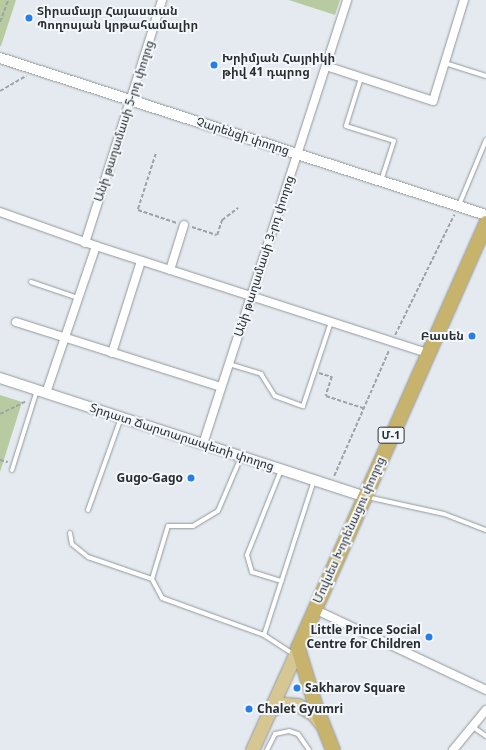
<!DOCTYPE html>
<html>
<head>
<meta charset="utf-8">
<style>
  body { margin:0 }
  #map { position:relative; width:486px; height:750px; overflow:hidden; background:#e4eaef; font-family:Georgia,"Noto Sans Armenian",serif }
  div>[style] { position:absolute }
  [style*='--x'] { left:calc(var(--x)*1px); top:calc(var(--y)*1px); width:calc(var(--w)*1px); rotate:calc(var(--a)*1deg) }
  .green>* { inset:0; background:#b8ca9f }
  .path>* { height:1.5px; margin-top:-0.75px; transform-origin:0; background:repeating-linear-gradient(90deg,#9da2a5 0 4px,transparent 0 6px) }
  .roads { filter:drop-shadow(0 0 1px #92979c) drop-shadow(0 0 1px #92979c) }
  .service>* { height:4px; margin:-2px; padding:0 2px; transform-origin:2px; border-radius:2px; background:#fff }
  .minor>* { height:8px; margin:-4px; padding:0 4px; transform-origin:4px; border-radius:4px; background:#fff }
  .tertiary>* { height:10px; margin:-5px; padding:0 5px; transform-origin:5px; border-radius:5px; background:#fff }
  .primary>* { height:13px; margin:-6.5px; padding:0 6.5px; transform-origin:6.5px; border-radius:6.5px; background:#d6c691 }
  .trunk>* { height:14px; margin:-7px; padding:0 7px; transform-origin:7px; border-radius:7px; background:#c8b36c }
  .dots>* { width:11px; height:11px; translate:-50% -50%; box-sizing:border-box; border:2px solid #f2f7fc; border-radius:50% }
  span { translate:-50% -50%; white-space:nowrap; text-align:center; line-height:1.15; -webkit-text-stroke:4px #f2f7fc; paint-order:stroke }
  .shield-label span { padding:1px 3px; background:#f2f7fc; border:1px solid; border-radius:3px; -webkit-text-stroke-width:0 }
  .shield-label { font-size:11px; color:#2b2d2f; font-weight:700 }
  .poi-label { font-size:12px; color:#2b2d2f; font-weight:700 }
  .left { translate:0 -50%; text-align:left }
  .right { translate:-100% -50%; text-align:right }
  .street-label { font-size:12px; color:#2b2d2f }
</style>
</head>
<body>
<div id="map">
  <div class="green">
    <i style="clip-path:polygon(0 0,16px 0,1px 46px,0 46px)"></i>
    <i style="clip-path:polygon(289px 0,340px 0,335px 15px)"></i>
    <i style="clip-path:polygon(0 395px,22px 402px,0 472px)"></i>
  </div>
  <div class="path">
    <i style="--x:0;--y:22;--w:23;--a:-70"></i>
    <i style="--x:0;--y:91;--w:30;--a:-30"></i>
    <i style="--x:156;--y:154;--w:59;--a:107.8"></i>
    <i style="--x:138;--y:210;--w:41;--a:18.4"></i>
    <i style="--x:192;--y:227;--w:26;--a:18"></i>
    <i style="--x:217;--y:235;--w:16;--a:-72"></i>
    <i style="--x:222;--y:220;--w:20;--a:-37"></i>
    <i style="--x:395;--y:335;--w:134;--a:-63.8"></i>
    <i style="--x:319;--y:373;--w:14;--a:17"></i>
    <i style="--x:332;--y:377;--w:20;--a:108"></i>
    <i style="--x:326;--y:396;--w:40;--a:18"></i>
    <i style="--x:0;--y:414;--w:28;--a:-26"></i>
    <i style="--x:0;--y:460;--w:8;--a:14"></i>
    <i style="--x:334;--y:476;--w:137;--a:-66.4"></i>
  </div>
  <div class="roads">
    <div class="service">
      <i style="--x:445;--y:63;--w:43;--a:17.6"></i>
      <i style="--x:361;--y:78;--w:50;--a:107.4"></i>
      <i style="--x:346;--y:126;--w:50;--a:17.4"></i>
      <i style="--x:394;--y:141;--w:42;--a:108"></i>
      <i style="--x:459;--y:205;--w:70;--a:-67.4"></i>
      <i style="--x:31;--y:282;--w:50;--a:18.8"></i>
      <i style="--x:229;--y:364;--w:34;--a:17"></i>
      <i style="--x:261;--y:374;--w:26;--a:58"></i>
      <i style="--x:275;--y:396;--w:30;--a:20"></i>
      <i style="--x:303;--y:406;--w:89;--a:-71.6"></i>
      <i style="--x:12;--y:470;--w:84;--a:-72.6"></i>
      <i style="--x:281;--y:470;--w:92;--a:111.8"></i>
      <i style="--x:247;--y:555;--w:18;--a:74"></i>
      <i style="--x:252;--y:572;--w:31;--a:17"></i>
      <i style="--x:367;--y:497;--w:79;--a:12.4"></i>
      <i style="--x:444;--y:514;--w:45;--a:20.9"></i>
      <i style="--x:88;--y:510;--w:98;--a:-70.3"></i>
      <i style="--x:70;--y:533;--w:11;--a:80"></i>
      <i style="--x:72;--y:544;--w:21;--a:39"></i>
      <i style="--x:88;--y:557;--w:68;--a:19"></i>
      <i style="--x:152;--y:579;--w:21;--a:62"></i>
      <i style="--x:162;--y:598;--w:109;--a:19.9"></i>
      <i style="--x:264;--y:635;--w:35;--a:33"></i>
      <i style="--x:152;--y:579;--w:55;--a:-73.2"></i>
      <i style="--x:168;--y:526;--w:25;--a:0"></i>
      <i style="--x:193;--y:526;--w:29;--a:-31"></i>
      <i style="--x:218;--y:511;--w:59;--a:-66.9"></i>
      <i style="--x:264;--y:635;--w:163;--a:-72.1"></i>
      <i style="--x:473;--y:727;--w:16;--a:35"></i>
      <i style="--x:267;--y:750;--w:18;--a:-63"></i>
      <i style="--x:275;--y:734;--w:14;--a:-12"></i>
      <i style="--x:289;--y:731;--w:9;--a:18"></i>
      <i style="--x:298;--y:734;--w:19;--a:55"></i>
    </div>
    <div class="minor">
      <i style="--x:326;--y:66;--w:113;--a:18.1"></i>
      <i style="--x:433;--y:101;--w:106;--a:-72.9"></i>
      <i style="--x:0;--y:212;--w:102;--a:19.5"></i>
      <i style="--x:96;--y:246;--w:348;--a:17.9"></i>
      <i style="--x:85;--y:243;--w:255;--a:-72.4"></i>
      <i style="--x:170;--y:270;--w:47;--a:-72.7"></i>
      <i style="--x:16;--y:322;--w:215;--a:17.6"></i>
      <i style="--x:112;--y:353;--w:96;--a:-72.5"></i>
      <i style="--x:46;--y:393;--w:155;--a:-71.2"></i>
      <i style="--x:203;--y:444;--w:467;--a:-72"></i>
      <i style="--x:314;--y:609;--w:190;--a:25.2"></i>
      <i style="--x:453;--y:750;--w:52;--a:-50.5"></i>
    </div>
    <div class="tertiary">
      <i style="--x:0;--y:58;--w:511;--a:17.9"></i>
      <i style="--x:0;--y:378;--w:383;--a:18"></i>
    </div>
    <div class="primary">
      <i style="--x:270;--y:710;--w:15;--a:-23"></i>
      <i style="--x:284;--y:704;--w:14;--a:4"></i>
      <i style="--x:298;--y:705;--w:17;--a:31"></i>
      <i style="--x:313;--y:714;--w:16;--a:50"></i>
      <i style="--x:252;--y:750;--w:112;--a:-65.7"></i>
    </div>
    <div class="trunk">
      <i style="--x:333;--y:750;--w:46;--a:-111.6"></i>
      <i style="--x:316;--y:707;--w:62;--a:-107"></i>
      <i style="--x:298;--y:648;--w:465;--a:-66.1"></i>
    </div>
  </div>
  <div class="dots">
    <i style="left:29px;top:18px;background:#287ee8"></i>
    <i style="left:214px;top:65px;background:#287ee8"></i>
    <i style="left:472px;top:336px;background:#287ee8"></i>
    <i style="left:191px;top:478px;background:#287ee8"></i>
    <i style="left:429px;top:637px;background:#287ee8"></i>
    <i style="left:297px;top:688px;background:#287ee8"></i>
    <i style="left:249px;top:709px;background:#287ee8"></i>
  </div>
  <div class="shield-label">
    <span style="left:391px;top:435px">Մ-1</span>
  </div>
  <div class="poi-label">
    <span class="left" style="left:37px;top:18px">Տիրամայր Հայաստան<br>Պողոսյան կրթահամալիր</span>
    <span class="left" style="left:222px;top:65px">Խրիմյան Հայրիկի<br>թիվ 41 դպրոց</span>
    <span class="right" style="left:464px;top:336px">Բասեն</span>
    <span class="right" style="left:183px;top:478px">Gugo-Gago</span>
    <span class="right" style="left:421px;top:637px">Little Prince Social<br>Centre for Children</span>
    <span class="left" style="left:305px;top:688px">Sakharov Square</span>
    <span class="left" style="left:257px;top:709px">Chalet Gyumri</span>
  </div>
  <div class="street-label">
    <span style="left:124px;top:121px;rotate:-72deg">Անի թաղամասի 5-րդ փողոց</span>
    <span style="left:243px;top:136px;rotate:18deg">Չարենցի փողոց</span>
    <span style="left:264px;top:256px;rotate:-72deg">Անի թաղամասի 3-րդ փողոց</span>
    <span style="left:182px;top:437px;rotate:18deg">Տրդատ Ճարտարապետի փողոց</span>
    <span style="left:349px;top:530px;rotate:-66deg">Մովսես Խորենացու փողոց</span>
  </div>
</div>
</body>
</html>
